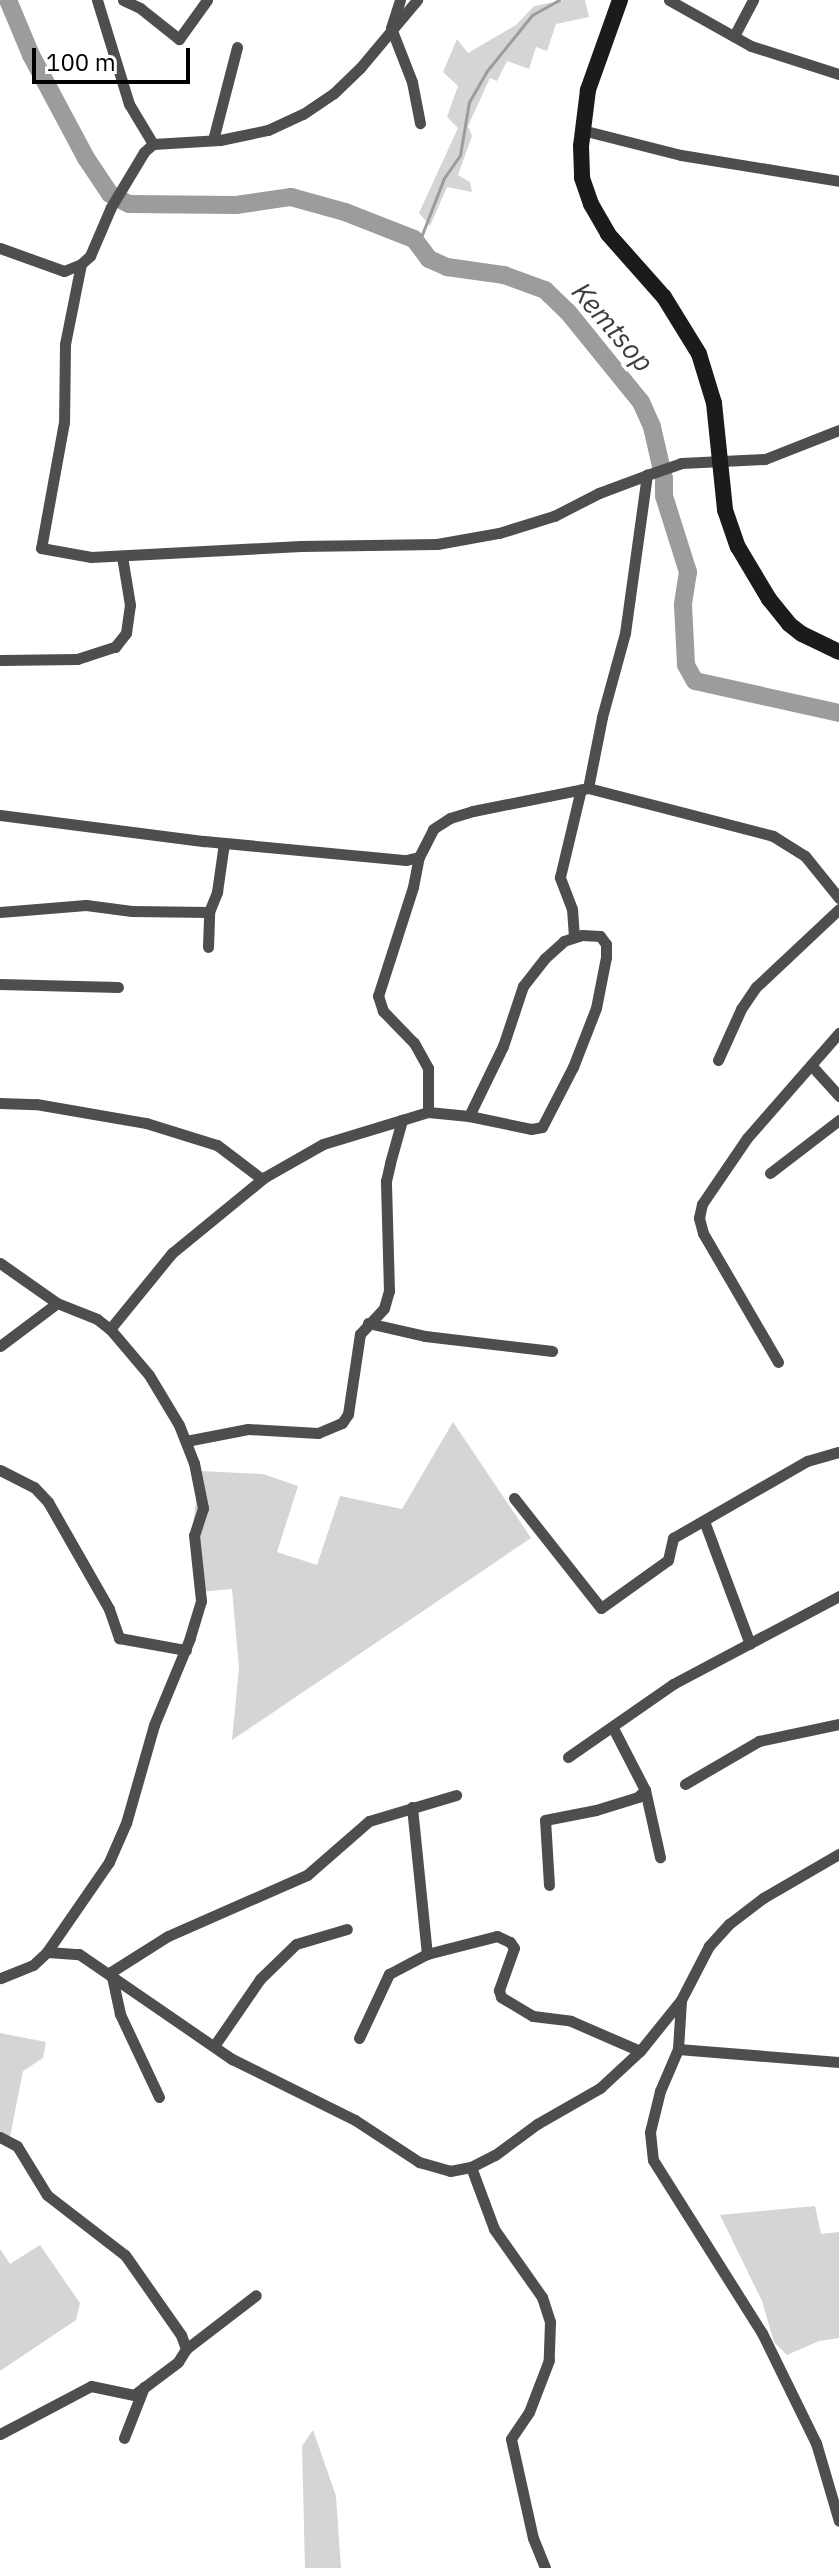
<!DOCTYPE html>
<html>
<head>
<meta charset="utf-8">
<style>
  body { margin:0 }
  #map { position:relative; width:839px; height:2568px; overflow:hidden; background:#fff; font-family:"IBM Plex Sans",sans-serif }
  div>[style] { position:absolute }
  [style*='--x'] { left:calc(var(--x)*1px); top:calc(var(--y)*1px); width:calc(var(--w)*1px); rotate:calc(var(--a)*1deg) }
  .green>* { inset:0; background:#d5d5d5 }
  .stream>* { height:3px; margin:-1.5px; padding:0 1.5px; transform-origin:1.5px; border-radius:1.5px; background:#9c9c9c }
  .river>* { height:18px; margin:-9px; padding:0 9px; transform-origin:9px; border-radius:9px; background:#9c9c9c }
  .street>* { height:11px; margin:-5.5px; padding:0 5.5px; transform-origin:5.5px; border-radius:5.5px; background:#4e4e4e }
  .secondary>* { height:16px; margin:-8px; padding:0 8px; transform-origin:8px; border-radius:8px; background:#1b1b1b }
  span { translate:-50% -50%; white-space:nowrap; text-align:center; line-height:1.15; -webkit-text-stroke:7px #fff; paint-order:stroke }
  .water-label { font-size:28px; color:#3d3d3d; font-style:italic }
  .scale { position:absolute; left:32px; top:48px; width:158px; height:36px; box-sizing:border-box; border:4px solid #000; border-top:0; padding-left:10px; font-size:24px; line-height:28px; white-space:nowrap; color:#000; -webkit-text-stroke:6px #fff; paint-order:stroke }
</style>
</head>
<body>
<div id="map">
  <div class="green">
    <i style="clip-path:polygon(564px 0,585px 0,589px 17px,556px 24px,547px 51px,536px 47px,529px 69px,507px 61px,497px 81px,490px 78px,468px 126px,472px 136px,458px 175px,470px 182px,472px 192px,447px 187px,430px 226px,419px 213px,458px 128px,447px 117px,458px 86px,443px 72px,457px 39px,468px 53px,516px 25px,534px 6px)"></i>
    <i style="clip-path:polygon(453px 1422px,531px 1538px,232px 1740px,239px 1668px,232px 1589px,198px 1592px,192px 1533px,200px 1471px,263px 1474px,298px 1486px,277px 1552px,317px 1565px,340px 1496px,402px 1509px)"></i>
    <i style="clip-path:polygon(0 2033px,46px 2042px,43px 2058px,23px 2071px,10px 2137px,0 2144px)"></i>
    <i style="clip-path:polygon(815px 2206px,821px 2234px,839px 2232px,839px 2338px,819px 2341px,787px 2355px,774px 2342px,762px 2301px,720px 2215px)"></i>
    <i style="clip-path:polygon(40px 2245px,80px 2303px,76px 2320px,0 2371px,0 2249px,10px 2264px)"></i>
    <i style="clip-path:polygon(313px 2430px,336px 2496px,341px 2568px,305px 2568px,302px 2446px)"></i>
  </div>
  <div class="stream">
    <i style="--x:418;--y:245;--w:72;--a:-68.8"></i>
    <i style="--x:444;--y:178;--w:28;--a:-55"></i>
    <i style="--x:460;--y:155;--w:54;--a:-80.4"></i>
    <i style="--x:469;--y:102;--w:34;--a:-60"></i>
    <i style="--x:486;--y:72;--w:73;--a:-51.1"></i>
    <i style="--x:532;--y:15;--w:31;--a:-29"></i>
  </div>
  <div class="river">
    <i style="--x:8;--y:0;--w:60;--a:67.3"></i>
    <i style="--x:31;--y:55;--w:117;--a:61.9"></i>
    <i style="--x:86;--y:158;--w:43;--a:56.3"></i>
    <i style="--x:110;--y:194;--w:21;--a:28"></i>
    <i style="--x:129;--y:204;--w:107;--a:0.5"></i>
    <i style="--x:236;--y:205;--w:56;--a:-8.3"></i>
    <i style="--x:291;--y:197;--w:56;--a:15.5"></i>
    <i style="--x:345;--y:212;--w:74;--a:21.4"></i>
    <i style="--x:414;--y:239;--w:25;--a:53"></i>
    <i style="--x:429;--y:259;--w:20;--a:24"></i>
    <i style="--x:447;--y:267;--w:58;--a:8"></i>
    <i style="--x:504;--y:275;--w:44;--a:20.1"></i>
    <i style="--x:545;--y:290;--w:32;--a:44"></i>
    <i style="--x:568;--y:312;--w:116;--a:51"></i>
    <i style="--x:641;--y:402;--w:27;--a:66"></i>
    <i style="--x:652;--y:427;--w:53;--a:77"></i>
    <i style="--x:664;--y:479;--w:17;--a:90"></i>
    <i style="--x:664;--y:496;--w:80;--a:72.5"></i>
    <i style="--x:688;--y:572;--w:33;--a:99"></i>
    <i style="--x:683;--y:605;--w:60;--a:87.1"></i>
    <i style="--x:686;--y:665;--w:18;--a:61"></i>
    <i style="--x:695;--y:681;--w:148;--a:12.5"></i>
  </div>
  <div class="street">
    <i style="--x:97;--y:0;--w:109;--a:72.9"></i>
    <i style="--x:129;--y:104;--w:47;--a:59"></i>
    <i style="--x:123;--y:0;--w:19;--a:25"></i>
    <i style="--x:140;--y:8;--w:50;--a:38.5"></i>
    <i style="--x:179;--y:39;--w:48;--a:-54.3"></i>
    <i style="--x:400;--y:0;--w:29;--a:108"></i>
    <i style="--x:391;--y:28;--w:58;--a:68.7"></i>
    <i style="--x:412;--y:82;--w:42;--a:79"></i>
    <i style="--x:669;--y:0;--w:94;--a:29.3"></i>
    <i style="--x:751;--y:46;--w:92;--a:17.7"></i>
    <i style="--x:734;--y:36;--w:41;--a:-62.2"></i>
    <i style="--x:582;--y:130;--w:102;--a:14.2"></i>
    <i style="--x:681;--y:155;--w:160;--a:9.3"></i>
    <i style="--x:213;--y:140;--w:96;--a:-75.5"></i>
    <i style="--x:0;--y:248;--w:68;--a:19.8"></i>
    <i style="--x:64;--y:271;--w:18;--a:-22"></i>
    <i style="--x:81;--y:264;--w:12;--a:-42"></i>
    <i style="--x:90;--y:256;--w:53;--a:-66.8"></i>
    <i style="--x:111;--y:207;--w:64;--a:-59"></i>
    <i style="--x:144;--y:152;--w:12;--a:-42"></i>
    <i style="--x:153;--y:144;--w:67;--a:-3.4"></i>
    <i style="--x:220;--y:140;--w:49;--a:-11.8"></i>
    <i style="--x:268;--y:130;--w:38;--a:-25"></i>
    <i style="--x:303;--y:114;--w:37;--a:-34"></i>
    <i style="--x:334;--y:93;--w:36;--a:-44"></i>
    <i style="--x:360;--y:68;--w:89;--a:-50"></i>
    <i style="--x:81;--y:264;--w:82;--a:101.3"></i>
    <i style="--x:65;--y:344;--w:78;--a:90.7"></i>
    <i style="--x:64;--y:422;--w:128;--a:100.3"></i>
    <i style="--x:41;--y:548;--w:51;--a:10.2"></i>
    <i style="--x:91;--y:557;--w:210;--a:-3"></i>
    <i style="--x:301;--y:546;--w:136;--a:-0.8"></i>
    <i style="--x:437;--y:544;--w:63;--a:-10.1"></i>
    <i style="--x:499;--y:533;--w:58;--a:-17.2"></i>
    <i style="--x:554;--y:516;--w:51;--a:-27.1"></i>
    <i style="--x:599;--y:493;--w:51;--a:-20.6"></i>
    <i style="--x:0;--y:660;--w:77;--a:-0.7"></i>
    <i style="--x:77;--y:659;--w:40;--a:-18"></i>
    <i style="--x:115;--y:647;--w:18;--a:-52"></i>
    <i style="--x:126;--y:633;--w:28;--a:-82"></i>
    <i style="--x:130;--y:605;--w:50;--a:-99.3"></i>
    <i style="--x:588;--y:788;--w:72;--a:-78.8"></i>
    <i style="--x:602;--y:717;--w:87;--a:-74.7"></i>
    <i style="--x:625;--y:633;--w:160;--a:-82.1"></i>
    <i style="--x:647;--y:475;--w:36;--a:-19"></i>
    <i style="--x:681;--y:463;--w:84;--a:-2.7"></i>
    <i style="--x:765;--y:459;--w:79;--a:-21.4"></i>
    <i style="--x:0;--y:815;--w:206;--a:7.3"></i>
    <i style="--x:204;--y:841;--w:203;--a:5.4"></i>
    <i style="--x:406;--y:860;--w:13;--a:-13"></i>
    <i style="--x:0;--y:912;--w:86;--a:-4.7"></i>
    <i style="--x:86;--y:905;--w:46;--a:7.4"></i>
    <i style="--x:132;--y:911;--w:77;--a:0.7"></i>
    <i style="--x:574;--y:937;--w:28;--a:-94"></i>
    <i style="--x:572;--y:909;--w:34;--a:-111"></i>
    <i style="--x:560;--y:877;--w:90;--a:-76.6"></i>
    <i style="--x:208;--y:947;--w:35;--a:-88"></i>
    <i style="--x:209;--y:912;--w:22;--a:-68"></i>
    <i style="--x:217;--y:892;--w:49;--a:-81.9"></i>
    <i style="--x:0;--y:984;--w:118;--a:1.5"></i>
    <i style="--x:718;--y:1060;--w:56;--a:-65.7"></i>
    <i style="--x:741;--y:1009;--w:27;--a:-56"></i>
    <i style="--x:756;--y:987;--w:114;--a:-43.2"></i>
    <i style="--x:811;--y:1065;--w:42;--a:47.9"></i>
    <i style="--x:0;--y:1103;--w:36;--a:2"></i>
    <i style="--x:36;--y:1104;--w:112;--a:9.8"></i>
    <i style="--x:146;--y:1123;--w:74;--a:17.2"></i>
    <i style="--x:217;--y:1145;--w:56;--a:37.1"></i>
    <i style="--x:428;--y:1112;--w:41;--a:5.6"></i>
    <i style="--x:469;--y:1116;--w:63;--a:11.8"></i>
    <i style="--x:531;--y:1129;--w:11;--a:-10"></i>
    <i style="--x:542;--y:1127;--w:68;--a:-62.7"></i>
    <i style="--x:573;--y:1067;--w:63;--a:-68.7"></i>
    <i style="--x:596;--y:1008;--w:52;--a:-78.9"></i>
    <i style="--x:606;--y:957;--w:13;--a:-90"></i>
    <i style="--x:606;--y:944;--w:10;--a:-127"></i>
    <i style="--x:600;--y:936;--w:18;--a:-177"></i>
    <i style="--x:582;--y:935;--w:19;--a:162"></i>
    <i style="--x:564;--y:941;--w:25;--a:138"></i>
    <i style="--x:545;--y:958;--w:36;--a:128"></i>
    <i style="--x:523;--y:986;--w:63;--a:108.4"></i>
    <i style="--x:503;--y:1046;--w:78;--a:115.9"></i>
    <i style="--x:770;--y:1173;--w:87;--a:-37.5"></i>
    <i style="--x:0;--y:1263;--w:70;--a:35.1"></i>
    <i style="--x:57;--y:1303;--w:43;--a:21.8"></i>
    <i style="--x:97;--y:1319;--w:16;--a:38"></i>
    <i style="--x:110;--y:1329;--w:60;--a:49.7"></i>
    <i style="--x:149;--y:1375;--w:58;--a:59"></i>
    <i style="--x:179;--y:1425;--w:41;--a:68.5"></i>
    <i style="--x:194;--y:1463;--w:46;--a:78.7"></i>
    <i style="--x:203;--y:1508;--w:28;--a:108"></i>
    <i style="--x:194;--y:1535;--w:66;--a:83.9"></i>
    <i style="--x:201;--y:1601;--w:39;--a:107"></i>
    <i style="--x:190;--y:1638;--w:94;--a:112.5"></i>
    <i style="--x:154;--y:1725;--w:102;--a:105.9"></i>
    <i style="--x:126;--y:1823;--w:43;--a:113.6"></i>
    <i style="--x:109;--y:1862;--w:109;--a:124.6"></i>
    <i style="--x:47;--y:1952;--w:19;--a:137"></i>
    <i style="--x:33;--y:1965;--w:35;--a:158"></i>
    <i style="--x:368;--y:1323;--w:58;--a:12.8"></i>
    <i style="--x:425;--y:1336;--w:128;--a:6.7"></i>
    <i style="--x:110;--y:1329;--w:98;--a:-50.8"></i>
    <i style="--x:172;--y:1253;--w:120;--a:-39.3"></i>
    <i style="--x:265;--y:1177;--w:67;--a:-29.6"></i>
    <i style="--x:323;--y:1144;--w:83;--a:-16.9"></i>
    <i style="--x:0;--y:1346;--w:71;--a:-37"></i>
    <i style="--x:778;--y:1362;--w:149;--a:-120.2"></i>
    <i style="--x:703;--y:1233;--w:16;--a:-105"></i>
    <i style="--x:699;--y:1218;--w:14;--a:-78"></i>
    <i style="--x:702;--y:1204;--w:80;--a:-55.7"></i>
    <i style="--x:747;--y:1138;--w:140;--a:-48.8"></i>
    <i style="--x:186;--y:1441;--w:63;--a:-11"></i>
    <i style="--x:248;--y:1429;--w:70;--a:3.3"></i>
    <i style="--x:318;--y:1433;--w:26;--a:-23"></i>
    <i style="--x:342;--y:1423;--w:11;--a:-56"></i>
    <i style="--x:348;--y:1414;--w:81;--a:-81.5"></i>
    <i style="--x:360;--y:1334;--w:35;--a:-47"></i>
    <i style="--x:384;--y:1308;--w:18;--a:-74"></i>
    <i style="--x:389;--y:1291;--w:110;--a:-91.6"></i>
    <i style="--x:386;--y:1181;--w:18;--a:-77"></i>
    <i style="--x:390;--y:1163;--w:45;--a:-74.4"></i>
    <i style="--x:402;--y:1120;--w:27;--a:-17"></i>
    <i style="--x:428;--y:1112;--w:44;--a:-90"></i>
    <i style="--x:428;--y:1068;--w:29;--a:-119"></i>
    <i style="--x:414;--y:1043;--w:45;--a:-134.1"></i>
    <i style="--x:383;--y:1011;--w:16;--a:-108"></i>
    <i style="--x:378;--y:996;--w:114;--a:-72.2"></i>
    <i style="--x:413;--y:887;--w:31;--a:-79"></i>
    <i style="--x:419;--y:857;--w:31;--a:-63"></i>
    <i style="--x:433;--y:829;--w:20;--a:-33"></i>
    <i style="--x:450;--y:818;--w:24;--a:-17"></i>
    <i style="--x:473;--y:811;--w:117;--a:-11.3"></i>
    <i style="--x:588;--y:788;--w:191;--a:14.5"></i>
    <i style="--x:773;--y:836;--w:38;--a:32"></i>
    <i style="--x:805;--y:856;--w:54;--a:51"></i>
    <i style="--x:0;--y:1470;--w:38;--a:27"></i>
    <i style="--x:34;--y:1487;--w:21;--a:47"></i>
    <i style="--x:48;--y:1502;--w:123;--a:60.3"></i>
    <i style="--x:109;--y:1609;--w:31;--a:71"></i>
    <i style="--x:119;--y:1638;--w:68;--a:10.2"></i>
    <i style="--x:514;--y:1498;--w:140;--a:51.7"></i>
    <i style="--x:601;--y:1608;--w:82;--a:-35.6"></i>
    <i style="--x:668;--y:1560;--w:23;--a:-77"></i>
    <i style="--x:673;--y:1538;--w:155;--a:-29.9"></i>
    <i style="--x:807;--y:1461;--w:33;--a:-16"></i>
    <i style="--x:704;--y:1521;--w:131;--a:69.5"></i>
    <i style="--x:568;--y:1757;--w:128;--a:-34.8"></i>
    <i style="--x:673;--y:1684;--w:188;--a:-27.9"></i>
    <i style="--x:685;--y:1784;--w:86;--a:-30.2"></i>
    <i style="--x:759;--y:1741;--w:82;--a:-12"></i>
    <i style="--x:645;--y:1790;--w:69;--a:77.4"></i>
    <i style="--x:412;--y:1807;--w:148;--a:84.2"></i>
    <i style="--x:549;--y:1885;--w:65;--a:-93.5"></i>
    <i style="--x:545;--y:1820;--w:52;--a:-11.1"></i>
    <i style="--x:596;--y:1810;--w:44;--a:-17.2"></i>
    <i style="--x:638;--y:1797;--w:10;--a:-45"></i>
    <i style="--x:645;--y:1790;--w:70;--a:-117.3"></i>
    <i style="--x:47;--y:1952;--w:32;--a:4"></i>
    <i style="--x:79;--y:1954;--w:186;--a:34.5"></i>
    <i style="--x:232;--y:2059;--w:137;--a:26.4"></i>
    <i style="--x:355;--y:2120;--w:77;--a:33.3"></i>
    <i style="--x:419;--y:2162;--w:32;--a:16"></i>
    <i style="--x:450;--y:2171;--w:21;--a:-11"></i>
    <i style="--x:471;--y:2167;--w:27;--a:-27"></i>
    <i style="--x:495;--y:2155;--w:52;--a:-36.4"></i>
    <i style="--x:537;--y:2124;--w:73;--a:-29.7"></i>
    <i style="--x:600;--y:2088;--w:54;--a:-42.8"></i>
    <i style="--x:640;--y:2051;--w:65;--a:-51.2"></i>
    <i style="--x:681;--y:2000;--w:61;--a:-62.6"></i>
    <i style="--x:709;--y:1946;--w:30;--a:-48"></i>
    <i style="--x:729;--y:1924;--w:43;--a:-37.4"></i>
    <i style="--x:763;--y:1898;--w:88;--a:-30.1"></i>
    <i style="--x:681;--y:2001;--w:48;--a:93.6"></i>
    <i style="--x:678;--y:2049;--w:46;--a:113.2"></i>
    <i style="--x:660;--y:2091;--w:42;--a:103.7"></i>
    <i style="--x:650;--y:2132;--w:28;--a:84"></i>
    <i style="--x:653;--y:2160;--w:204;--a:57.8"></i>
    <i style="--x:762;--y:2333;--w:123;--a:63.9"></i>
    <i style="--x:816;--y:2443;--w:81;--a:73.6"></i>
    <i style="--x:359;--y:2038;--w:71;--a:-64.9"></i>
    <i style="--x:389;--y:1974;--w:43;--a:-27.8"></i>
    <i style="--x:427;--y:1954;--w:72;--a:-14.4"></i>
    <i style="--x:497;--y:1936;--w:14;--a:25"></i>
    <i style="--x:510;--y:1942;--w:7;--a:56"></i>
    <i style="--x:514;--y:1948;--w:45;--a:109.7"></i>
    <i style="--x:499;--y:1990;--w:7;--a:74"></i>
    <i style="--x:501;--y:1997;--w:37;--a:31"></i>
    <i style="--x:533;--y:2016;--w:38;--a:7"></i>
    <i style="--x:571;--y:2021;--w:75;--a:23.5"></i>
    <i style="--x:214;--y:2046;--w:81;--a:-55.5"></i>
    <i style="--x:260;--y:1979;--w:50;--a:-44.2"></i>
    <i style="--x:296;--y:1944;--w:53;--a:-16.4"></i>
    <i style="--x:678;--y:2049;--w:162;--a:4.6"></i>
    <i style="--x:159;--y:2097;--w:92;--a:-115.2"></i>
    <i style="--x:120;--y:2014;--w:43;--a:-102.1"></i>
    <i style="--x:111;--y:1972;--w:67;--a:-32.3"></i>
    <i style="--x:168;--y:1936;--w:152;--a:-23.7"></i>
    <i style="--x:307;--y:1875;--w:82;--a:-41.1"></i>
    <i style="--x:369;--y:1821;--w:91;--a:-16.6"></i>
    <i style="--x:0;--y:2137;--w:19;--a:28"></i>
    <i style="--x:17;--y:2146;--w:57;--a:58.5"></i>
    <i style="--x:47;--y:2195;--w:98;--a:37.6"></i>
    <i style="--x:125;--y:2255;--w:98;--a:55"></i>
    <i style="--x:181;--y:2335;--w:15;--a:70"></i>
    <i style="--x:186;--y:2349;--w:15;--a:122"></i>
    <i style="--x:178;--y:2362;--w:55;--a:143.1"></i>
    <i style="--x:134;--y:2395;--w:44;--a:-168.2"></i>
    <i style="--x:91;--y:2386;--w:103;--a:152.2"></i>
    <i style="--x:471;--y:2167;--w:66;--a:69.6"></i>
    <i style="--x:494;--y:2229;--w:83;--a:54.8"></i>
    <i style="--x:542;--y:2297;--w:26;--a:72"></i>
    <i style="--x:550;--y:2322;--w:38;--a:92"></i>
    <i style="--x:549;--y:2360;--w:56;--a:111"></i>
    <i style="--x:529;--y:2412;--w:32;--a:124"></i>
    <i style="--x:511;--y:2439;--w:101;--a:77.5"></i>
    <i style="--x:533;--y:2538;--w:32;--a:68"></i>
    <i style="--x:186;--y:2349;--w:88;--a:-37.6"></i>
    <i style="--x:124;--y:2438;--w:55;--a:-68.6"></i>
  </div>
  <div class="secondary">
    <i style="--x:620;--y:0;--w:96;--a:109.6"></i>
    <i style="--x:588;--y:90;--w:56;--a:97.1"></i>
    <i style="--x:581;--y:146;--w:32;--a:88"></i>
    <i style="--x:582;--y:178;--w:28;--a:71"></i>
    <i style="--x:591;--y:204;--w:34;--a:60"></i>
    <i style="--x:608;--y:234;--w:84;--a:48.4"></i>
    <i style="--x:664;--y:297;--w:67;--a:58.4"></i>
    <i style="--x:699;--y:354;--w:51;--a:73"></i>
    <i style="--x:714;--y:403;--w:108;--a:84.1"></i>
    <i style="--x:725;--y:510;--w:39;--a:71"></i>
    <i style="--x:738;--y:547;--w:61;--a:59.2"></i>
    <i style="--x:769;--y:599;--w:32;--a:51"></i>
    <i style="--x:789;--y:624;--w:16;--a:38"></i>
    <i style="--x:802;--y:634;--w:41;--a:25.9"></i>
  </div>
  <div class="water-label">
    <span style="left:613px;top:327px;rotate:49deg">Kemtsop</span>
  </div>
  <div class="scale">100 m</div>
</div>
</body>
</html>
